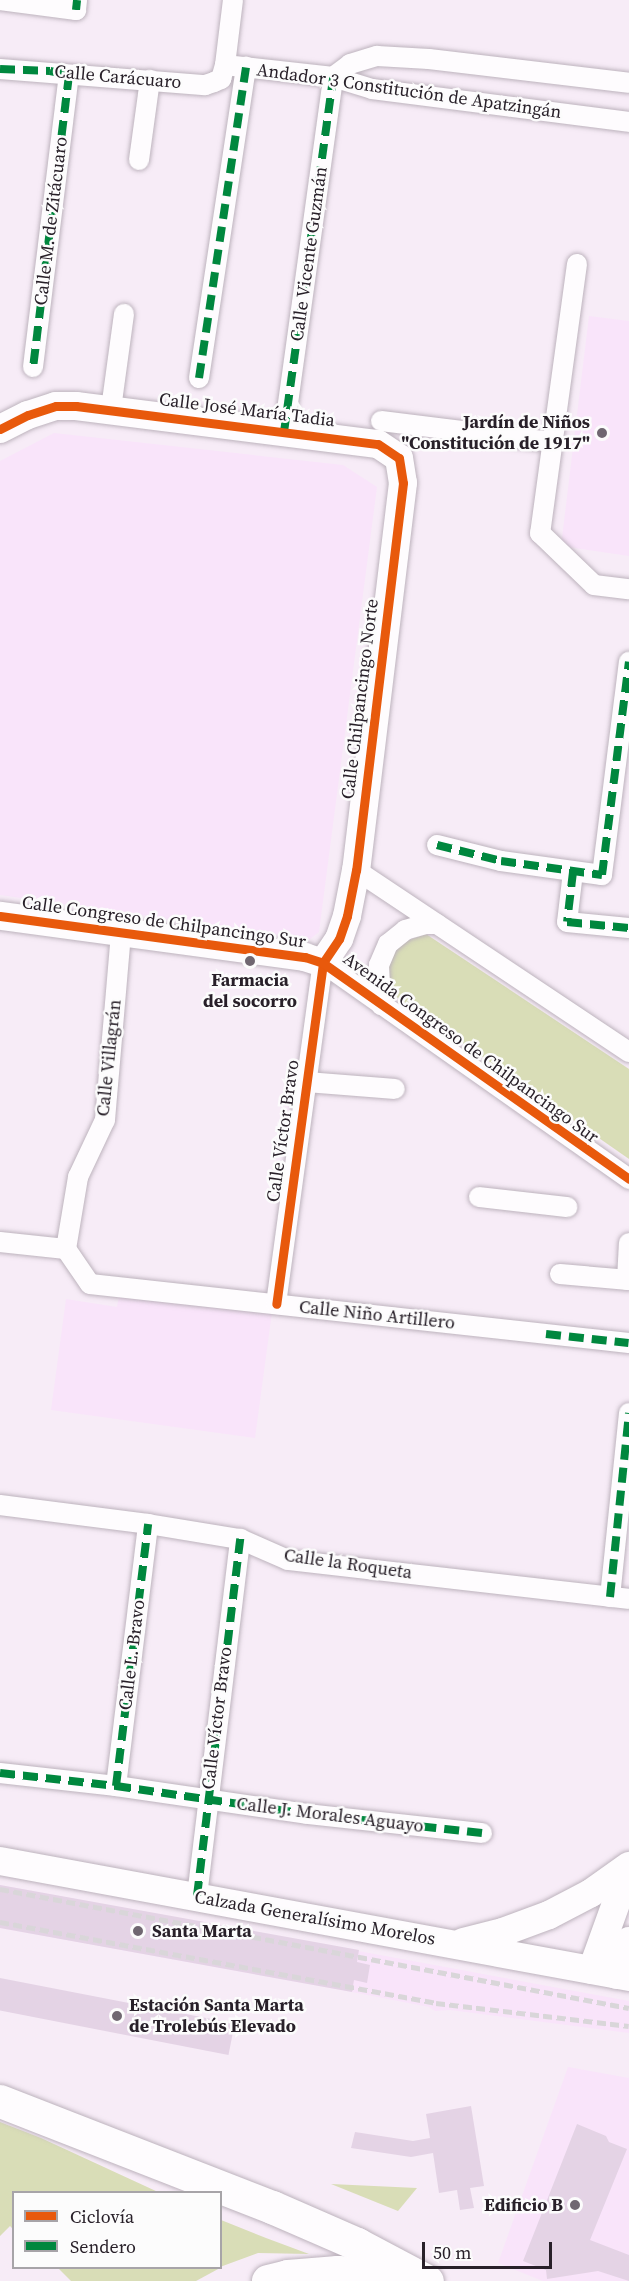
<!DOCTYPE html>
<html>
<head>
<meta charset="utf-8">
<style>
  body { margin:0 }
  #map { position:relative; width:629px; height:2281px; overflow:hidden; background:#f7ecf7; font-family:"Source Serif 4",serif }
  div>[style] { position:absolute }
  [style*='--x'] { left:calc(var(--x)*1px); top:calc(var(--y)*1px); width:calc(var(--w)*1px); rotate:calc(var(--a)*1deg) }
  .built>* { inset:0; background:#f9e4fa }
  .green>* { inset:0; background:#d9ddb7 }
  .building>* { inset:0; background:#e4d3e5; transform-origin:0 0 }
  .roads { filter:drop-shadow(0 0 2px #bdb3bd) drop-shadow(0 0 2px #bdb3bd) }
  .street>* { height:20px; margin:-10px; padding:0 10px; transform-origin:10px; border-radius:10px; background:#fefcfe }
  .secondary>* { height:28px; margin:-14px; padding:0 14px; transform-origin:14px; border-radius:14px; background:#fefcfe }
  .primary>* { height:32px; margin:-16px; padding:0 16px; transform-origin:16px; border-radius:16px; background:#fefcfe }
  .highway>* { height:33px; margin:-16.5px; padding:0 16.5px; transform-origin:16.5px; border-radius:16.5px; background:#fefcfe }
  .rail>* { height:4.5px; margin-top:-2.25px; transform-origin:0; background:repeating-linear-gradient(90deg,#d9d6d9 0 9px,transparent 0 13.5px) }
  .quiet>* { height:8px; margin-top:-4px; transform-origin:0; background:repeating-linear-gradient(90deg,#00873e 0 15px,transparent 0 23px) }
  .cycleway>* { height:9px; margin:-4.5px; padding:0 4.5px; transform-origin:4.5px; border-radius:4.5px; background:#e8590c }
  .dots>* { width:16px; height:16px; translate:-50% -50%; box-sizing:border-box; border:3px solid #fcfcfc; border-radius:50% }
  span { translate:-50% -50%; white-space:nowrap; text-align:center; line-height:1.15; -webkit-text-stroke:5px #fcfcfc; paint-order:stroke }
  .street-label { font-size:18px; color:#282029 }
  .poi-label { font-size:18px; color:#282029; font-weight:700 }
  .right { translate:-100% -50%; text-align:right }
  .left { translate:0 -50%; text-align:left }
  .legend { position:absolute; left:12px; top:2191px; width:210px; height:78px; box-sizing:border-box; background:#fcfcfc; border:2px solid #a7a4a8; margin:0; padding:8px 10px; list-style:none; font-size:18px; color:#282029 }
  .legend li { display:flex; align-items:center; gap:12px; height:30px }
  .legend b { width:30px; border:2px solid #a7a4a8 }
  .scale { position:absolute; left:422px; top:2242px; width:130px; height:27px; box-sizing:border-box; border:3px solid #282029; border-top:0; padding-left:8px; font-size:18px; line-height:21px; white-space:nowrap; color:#282029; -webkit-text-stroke:4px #fcfcfc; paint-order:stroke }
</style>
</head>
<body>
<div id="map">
  <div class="built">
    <i style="clip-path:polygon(589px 316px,629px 321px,629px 556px,561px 546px)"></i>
    <i style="clip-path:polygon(54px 433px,343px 465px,377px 487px,319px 932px,310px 939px,0 895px,0 461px)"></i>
    <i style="clip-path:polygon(120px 1292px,272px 1312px,255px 1438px,51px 1410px,66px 1299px,117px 1307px)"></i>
    <i style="clip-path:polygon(0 1885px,629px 2001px,629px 2033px,450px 2010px,435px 2011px,429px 2007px,352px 1992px,0 1928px)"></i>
    <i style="clip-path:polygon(568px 2067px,629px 2078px,629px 2281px,543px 2281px,498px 2263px)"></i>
  </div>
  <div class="green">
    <i style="clip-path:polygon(426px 934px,629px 1069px,629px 1159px,385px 989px,390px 947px)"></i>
    <i style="clip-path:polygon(0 2122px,41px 2138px,158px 2192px,14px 2192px,13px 2229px,10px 2226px,0 2236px)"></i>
    <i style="clip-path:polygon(331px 2184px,417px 2188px,398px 2211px)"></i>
    <i style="clip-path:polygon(221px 2220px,266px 2238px,309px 2254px,258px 2253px,220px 2267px)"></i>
    <i style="clip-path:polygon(58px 2268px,220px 2268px,196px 2281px,71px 2281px)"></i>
  </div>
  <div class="building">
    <i style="clip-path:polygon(0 1885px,359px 1950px,357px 1962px,370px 1965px,367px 1983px,354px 1980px,352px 1992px,0 1928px)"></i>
    <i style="left:0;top:1978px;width:239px;height:32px;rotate:11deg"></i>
    <i style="clip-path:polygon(471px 2106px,484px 2186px,470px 2188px,474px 2208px,460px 2210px,457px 2190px,439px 2193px,433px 2153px,411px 2157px,351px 2148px,355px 2132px,413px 2141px,430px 2138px,426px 2114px)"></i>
    <i style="clip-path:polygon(577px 2124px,606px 2136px,609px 2142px,627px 2149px,590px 2240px,629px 2255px,629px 2281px,598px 2271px,547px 2279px,546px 2270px,523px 2261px)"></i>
  </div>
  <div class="roads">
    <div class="street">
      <i style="--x:0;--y:0;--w:77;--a:7.5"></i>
      <i style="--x:76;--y:10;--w:10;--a:-84"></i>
      <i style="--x:225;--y:65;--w:109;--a:6.3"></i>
      <i style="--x:333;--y:77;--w:41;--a:17.1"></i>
      <i style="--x:372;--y:89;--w:259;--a:7.3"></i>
      <i style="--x:0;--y:69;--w:206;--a:4.5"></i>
      <i style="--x:205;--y:85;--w:9;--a:-18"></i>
      <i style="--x:214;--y:82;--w:8;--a:-23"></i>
      <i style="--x:221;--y:79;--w:15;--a:-74"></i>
      <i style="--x:225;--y:65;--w:65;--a:-83"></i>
      <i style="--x:333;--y:77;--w:21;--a:-37"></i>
      <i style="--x:350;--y:64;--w:28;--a:-17"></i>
      <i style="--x:377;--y:56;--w:52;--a:3.3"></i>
      <i style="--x:429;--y:59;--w:201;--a:6.8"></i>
      <i style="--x:139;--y:160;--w:81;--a:-82.2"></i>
      <i style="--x:577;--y:264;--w:272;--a:97.8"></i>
      <i style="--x:540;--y:533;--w:75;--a:43.9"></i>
      <i style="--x:594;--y:585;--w:35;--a:7"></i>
      <i style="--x:33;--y:367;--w:294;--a:-83"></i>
      <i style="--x:199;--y:378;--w:315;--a:-81.4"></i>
      <i style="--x:111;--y:409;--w:96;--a:-82.2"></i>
      <i style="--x:381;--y:421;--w:171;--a:7"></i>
      <i style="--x:284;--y:432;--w:358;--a:-82.1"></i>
      <i style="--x:437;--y:845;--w:66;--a:14"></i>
      <i style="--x:501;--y:861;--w:102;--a:7.9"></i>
      <i style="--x:602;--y:875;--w:215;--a:-82.8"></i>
      <i style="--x:356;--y:870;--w:328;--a:33.7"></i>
      <i style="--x:573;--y:872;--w:50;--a:96.8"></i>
      <i style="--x:567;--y:922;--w:62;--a:5.5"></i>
      <i style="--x:381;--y:1005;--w:40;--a:-92.9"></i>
      <i style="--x:379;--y:965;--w:23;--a:-67"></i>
      <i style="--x:388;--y:944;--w:22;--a:-39"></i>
      <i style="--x:405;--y:930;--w:22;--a:-16"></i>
      <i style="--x:426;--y:924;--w:11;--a:0"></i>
      <i style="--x:307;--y:1082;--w:88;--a:4.5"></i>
      <i style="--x:479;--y:1197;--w:89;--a:6.5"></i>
      <i style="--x:0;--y:1242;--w:66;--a:6.1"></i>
      <i style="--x:66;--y:1249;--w:42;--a:55.6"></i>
      <i style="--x:90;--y:1284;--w:542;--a:6.25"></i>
      <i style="--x:66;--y:1249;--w:73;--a:-80.5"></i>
      <i style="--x:78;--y:1177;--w:63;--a:-64.7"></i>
      <i style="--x:105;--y:1120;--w:189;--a:-85.1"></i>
      <i style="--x:560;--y:1274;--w:69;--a:5"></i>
      <i style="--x:627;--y:1280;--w:37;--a:-87"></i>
      <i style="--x:276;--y:1304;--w:344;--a:-82.2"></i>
      <i style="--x:323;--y:963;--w:375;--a:35.2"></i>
      <i style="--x:0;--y:1505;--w:149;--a:7.3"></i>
      <i style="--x:148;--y:1524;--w:93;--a:9.3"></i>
      <i style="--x:240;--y:1539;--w:52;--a:23.6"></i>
      <i style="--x:288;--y:1560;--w:343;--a:6.5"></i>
      <i style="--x:610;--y:1597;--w:185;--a:-84.1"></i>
      <i style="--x:0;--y:1773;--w:117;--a:6.4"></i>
      <i style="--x:116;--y:1786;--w:193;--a:8.3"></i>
      <i style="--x:307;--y:1814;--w:176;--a:6.2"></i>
      <i style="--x:116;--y:1786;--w:264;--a:-83"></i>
      <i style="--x:197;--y:1896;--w:360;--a:-83.1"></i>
    </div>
    <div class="secondary">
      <i style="--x:0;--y:429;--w:31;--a:-27"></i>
      <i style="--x:28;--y:415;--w:29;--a:-18"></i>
      <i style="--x:56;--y:406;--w:20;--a:0"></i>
      <i style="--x:76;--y:406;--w:304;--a:7.2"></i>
      <i style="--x:378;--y:444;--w:25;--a:34"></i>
      <i style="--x:399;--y:458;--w:25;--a:81"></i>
      <i style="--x:403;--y:483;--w:390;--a:96.9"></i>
      <i style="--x:356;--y:870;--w:47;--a:101.1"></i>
      <i style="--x:347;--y:916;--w:24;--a:109"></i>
      <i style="--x:339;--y:939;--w:29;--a:124"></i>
      <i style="--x:323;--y:963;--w:19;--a:-162"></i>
      <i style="--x:305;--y:957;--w:308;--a:-172.3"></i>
      <i style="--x:0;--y:1861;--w:640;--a:10.45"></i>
      <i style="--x:463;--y:1942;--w:41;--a:-14"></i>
      <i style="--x:503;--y:1932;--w:49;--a:-20.3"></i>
      <i style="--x:549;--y:1915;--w:47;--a:-27.6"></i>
      <i style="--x:591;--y:1893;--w:47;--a:-35.4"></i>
      <i style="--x:592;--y:1970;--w:109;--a:-70.2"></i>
      <i style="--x:617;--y:1975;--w:36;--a:-71"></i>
    </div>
    <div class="primary">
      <i style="--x:268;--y:2281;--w:21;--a:-14"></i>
      <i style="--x:288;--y:2276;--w:50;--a:-4.6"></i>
      <i style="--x:338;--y:2272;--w:46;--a:2.5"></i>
      <i style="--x:384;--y:2274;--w:35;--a:10"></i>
    </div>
    <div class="highway">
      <i style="--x:0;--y:2101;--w:292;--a:21.3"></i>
      <i style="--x:272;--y:2207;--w:93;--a:23.5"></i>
      <i style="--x:357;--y:2244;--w:79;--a:27.9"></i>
    </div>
  </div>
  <div class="rail">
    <i style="--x:0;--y:1889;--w:640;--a:10.71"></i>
    <i style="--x:0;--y:1922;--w:443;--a:10.5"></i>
    <i style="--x:436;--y:2003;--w:194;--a:6.8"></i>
  </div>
  <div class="quiet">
    <i style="--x:76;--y:10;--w:10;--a:-84"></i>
    <i style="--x:0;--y:69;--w:50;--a:2.3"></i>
    <i style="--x:50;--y:71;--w:19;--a:12"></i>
    <i style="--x:69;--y:75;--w:294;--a:97"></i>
    <i style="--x:199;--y:378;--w:315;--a:-81.4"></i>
    <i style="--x:284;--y:432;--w:358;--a:-82.1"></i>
    <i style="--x:437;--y:845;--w:66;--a:14"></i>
    <i style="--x:501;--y:861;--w:102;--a:7.9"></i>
    <i style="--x:602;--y:875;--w:215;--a:-82.8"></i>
    <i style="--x:573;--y:872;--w:50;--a:96.8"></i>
    <i style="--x:567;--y:922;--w:62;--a:5.5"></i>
    <i style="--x:546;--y:1334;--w:83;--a:6.2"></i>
    <i style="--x:610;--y:1597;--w:185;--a:-84.1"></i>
    <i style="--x:0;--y:1773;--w:117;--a:6.4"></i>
    <i style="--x:116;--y:1786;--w:193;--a:8.3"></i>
    <i style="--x:307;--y:1814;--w:176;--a:6.2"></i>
    <i style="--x:116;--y:1786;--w:264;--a:-83"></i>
    <i style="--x:197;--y:1896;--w:360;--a:-83.1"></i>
  </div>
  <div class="cycleway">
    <i style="--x:0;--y:429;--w:31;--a:-27"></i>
    <i style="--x:28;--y:415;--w:29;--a:-18"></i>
    <i style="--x:56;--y:406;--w:20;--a:0"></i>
    <i style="--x:76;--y:406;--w:304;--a:7.2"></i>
    <i style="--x:378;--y:444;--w:25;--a:34"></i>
    <i style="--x:399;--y:458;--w:25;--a:81"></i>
    <i style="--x:403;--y:483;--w:390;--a:96.9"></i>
    <i style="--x:356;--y:870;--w:47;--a:101.1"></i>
    <i style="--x:347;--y:916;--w:24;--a:109"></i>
    <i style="--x:339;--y:939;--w:29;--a:124"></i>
    <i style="--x:323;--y:963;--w:344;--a:97.8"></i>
    <i style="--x:0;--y:916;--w:308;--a:7.7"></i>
    <i style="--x:305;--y:957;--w:19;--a:18"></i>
    <i style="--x:323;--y:963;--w:375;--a:35.2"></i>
  </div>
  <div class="dots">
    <i style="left:602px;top:433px;background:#706771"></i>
    <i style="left:250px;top:961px;background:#706771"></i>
    <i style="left:138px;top:1931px;background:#706771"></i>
    <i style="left:117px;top:2016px;background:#706771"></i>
    <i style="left:575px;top:2205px;background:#706771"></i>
  </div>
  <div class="street-label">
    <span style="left:118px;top:77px;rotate:5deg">Calle Carácuaro</span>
    <span style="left:409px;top:91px;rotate:8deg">Andador 3 Constitución de Apatzingán</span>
    <span style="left:51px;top:221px;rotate:-83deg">Calle M. de Zitácuaro</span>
    <span style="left:309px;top:254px;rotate:-82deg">Calle Vicente Guzmán</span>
    <span style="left:247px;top:410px;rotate:7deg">Calle José María Tadia</span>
    <span style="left:360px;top:699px;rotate:-83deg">Calle Chilpancingo Norte</span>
    <span style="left:164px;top:922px;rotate:8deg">Calle Congreso de Chilpancingo Sur</span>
    <span style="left:471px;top:1048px;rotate:36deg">Avenida Congreso de Chilpancingo Sur</span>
    <span style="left:109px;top:1058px;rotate:-84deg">Calle Villagrán</span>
    <span style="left:283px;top:1131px;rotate:-82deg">Calle Víctor Bravo</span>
    <span style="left:377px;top:1315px;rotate:6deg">Calle Niño Artillero</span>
    <span style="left:348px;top:1564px;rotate:8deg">Calle la Roqueta</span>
    <span style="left:132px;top:1655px;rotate:-83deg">Calle L. Bravo</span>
    <span style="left:217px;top:1718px;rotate:-83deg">Calle Víctor Bravo</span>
    <span style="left:330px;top:1815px;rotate:7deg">Calle J. Morales Aguayo</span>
    <span style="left:315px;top:1918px;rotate:10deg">Calzada Generalísimo Morelos</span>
  </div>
  <div class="poi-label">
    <span class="right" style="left:590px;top:433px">Jardín de Niños<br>"Constitución de 1917"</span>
    <span style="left:250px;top:991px">Farmacia<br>del socorro</span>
    <span class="left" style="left:152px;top:1931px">Santa Marta</span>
    <span class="left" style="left:129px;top:2016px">Estación Santa Marta<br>de Trolebús Elevado</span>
    <span class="right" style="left:563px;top:2205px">Edificio B</span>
  </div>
  <ul class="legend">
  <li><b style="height:8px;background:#e8590c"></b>Ciclovía</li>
  <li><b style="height:8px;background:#00873e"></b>Sendero</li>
  </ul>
  <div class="scale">50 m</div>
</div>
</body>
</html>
